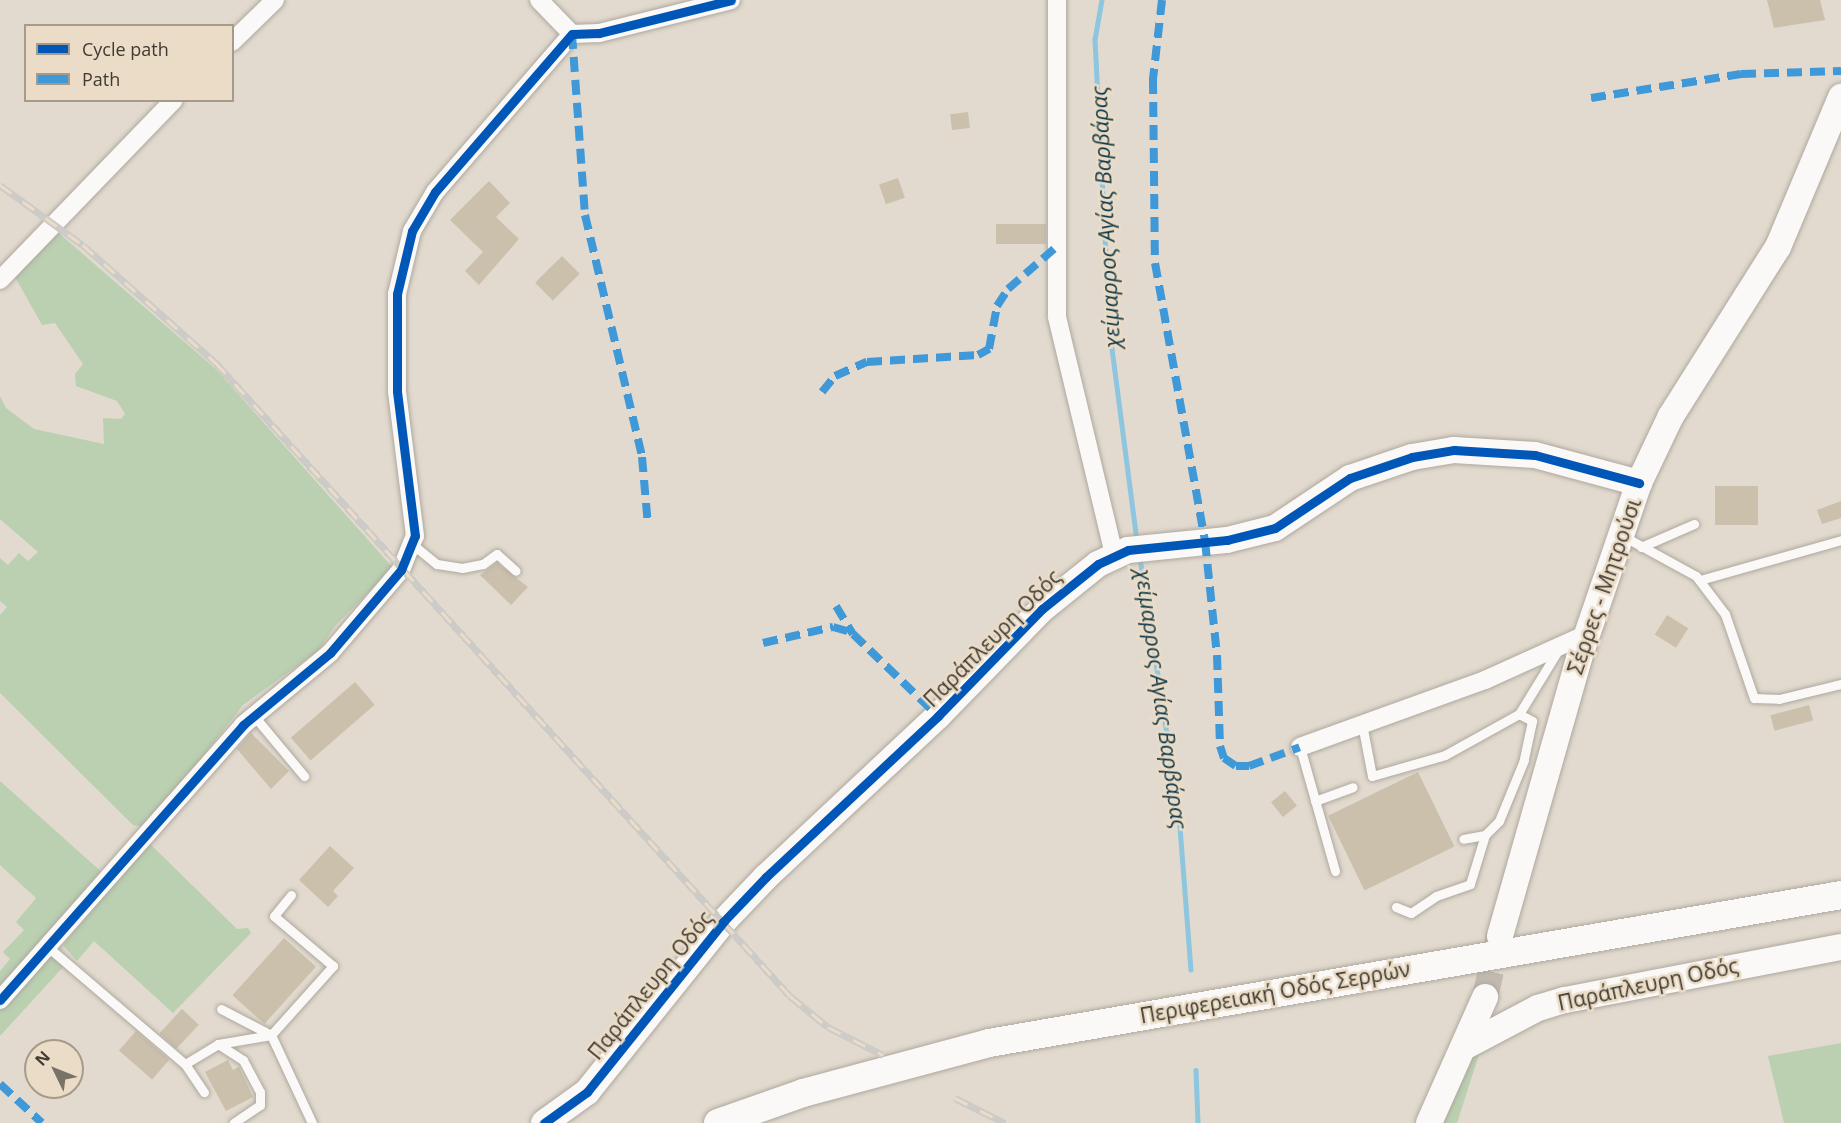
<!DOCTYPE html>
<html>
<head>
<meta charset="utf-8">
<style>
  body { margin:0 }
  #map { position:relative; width:1841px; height:1123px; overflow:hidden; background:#e2dace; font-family:"Open Sans",sans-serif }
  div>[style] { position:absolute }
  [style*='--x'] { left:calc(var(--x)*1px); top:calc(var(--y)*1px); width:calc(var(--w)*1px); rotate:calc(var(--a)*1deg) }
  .green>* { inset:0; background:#bad0b1 }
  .stream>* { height:4.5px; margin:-2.25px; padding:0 2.25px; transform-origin:2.25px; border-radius:2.25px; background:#8dc6de }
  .building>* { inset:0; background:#cbc0ac; transform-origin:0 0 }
  .secondary-tunnel>* { height:26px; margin-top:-13px; transform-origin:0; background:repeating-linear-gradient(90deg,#c2baaf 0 26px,transparent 0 39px) }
  .roads { filter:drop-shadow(0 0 2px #aea89f) drop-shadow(0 0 2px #aea89f) }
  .lane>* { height:9px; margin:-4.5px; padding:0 4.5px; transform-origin:4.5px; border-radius:4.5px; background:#fbf9f8 }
  .street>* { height:18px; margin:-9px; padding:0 9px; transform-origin:9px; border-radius:9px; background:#fbf9f8 }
  .secondary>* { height:26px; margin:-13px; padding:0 13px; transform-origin:13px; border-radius:13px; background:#fbf9f8 }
  .primary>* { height:28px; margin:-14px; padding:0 14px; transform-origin:14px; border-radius:14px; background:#fbf9f8 }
  .rail>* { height:7px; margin-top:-3.5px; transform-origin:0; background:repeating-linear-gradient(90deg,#eadcc6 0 14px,#cdcbc7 0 28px); box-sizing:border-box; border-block:2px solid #cdcbc7 }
  .quiet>* { height:8px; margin-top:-4px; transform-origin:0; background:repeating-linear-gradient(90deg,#3f98d8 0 15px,transparent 0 23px) }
  .cycleway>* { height:9px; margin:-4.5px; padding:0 4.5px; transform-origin:4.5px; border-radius:4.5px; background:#0057b8 }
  span { translate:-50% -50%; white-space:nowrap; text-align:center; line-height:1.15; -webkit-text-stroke:5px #eadcc6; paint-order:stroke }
  .street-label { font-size:21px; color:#403a31 }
  .water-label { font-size:22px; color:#113849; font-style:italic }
  .legend { position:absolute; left:24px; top:24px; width:210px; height:78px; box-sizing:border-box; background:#eadcc6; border:2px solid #a69b8a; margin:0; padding:8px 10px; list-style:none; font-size:18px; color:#403a31 }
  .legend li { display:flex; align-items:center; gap:12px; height:30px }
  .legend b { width:30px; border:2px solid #a69b8a }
  .north { position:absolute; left:24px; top:1039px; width:60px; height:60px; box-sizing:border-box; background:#eadcc6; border:2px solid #a69b8a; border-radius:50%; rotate:313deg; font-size:16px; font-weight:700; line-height:24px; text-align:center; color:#403a31 }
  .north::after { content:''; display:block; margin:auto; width:21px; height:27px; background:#797268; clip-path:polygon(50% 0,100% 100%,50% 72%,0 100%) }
</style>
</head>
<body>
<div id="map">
  <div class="green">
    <i style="clip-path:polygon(54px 229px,217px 370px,393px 568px,335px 626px,319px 650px,243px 705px,147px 828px,133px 825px,0 693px,0 615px,7px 607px,0 601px,0 558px,8px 565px,19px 553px,28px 561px,38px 552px,0 519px,0 396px,6px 408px,34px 429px,104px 444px,103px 418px,121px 419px,125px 414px,117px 401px,76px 386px,75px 374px,83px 364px,55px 323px,42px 325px,15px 277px)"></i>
    <i style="clip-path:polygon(0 781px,106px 876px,0 993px,0 971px,10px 959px,3px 952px,24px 930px,16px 922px,36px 898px,0 865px)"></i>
    <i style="clip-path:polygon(148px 842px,237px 929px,248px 928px,251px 933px,173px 1013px,94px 941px,77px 961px,63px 945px)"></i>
    <i style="clip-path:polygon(49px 954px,65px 965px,0 1036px,0 1007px)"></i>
    <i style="clip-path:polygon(1841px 1043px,1841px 1123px,1784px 1123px,1768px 1056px)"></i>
    <i style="clip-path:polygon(1482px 1045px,1457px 1123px,1439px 1123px,1463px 1068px)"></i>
  </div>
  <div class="stream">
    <i style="--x:1102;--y:0;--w:40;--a:100"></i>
    <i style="--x:1095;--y:39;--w:294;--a:87.1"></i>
    <i style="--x:1110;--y:333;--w:210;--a:82.6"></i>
    <i style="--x:1140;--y:558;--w:259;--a:81.3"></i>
    <i style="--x:1179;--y:814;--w:156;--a:85.6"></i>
    <i style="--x:1196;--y:1070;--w:53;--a:87.8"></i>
  </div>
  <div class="building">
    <i style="clip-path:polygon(1767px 0,1820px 0,1825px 20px,1774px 28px)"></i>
    <i style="left:968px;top:112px;width:16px;height:18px;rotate:83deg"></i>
    <i style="left:898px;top:178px;width:21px;height:20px;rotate:71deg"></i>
    <i style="clip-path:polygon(489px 181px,510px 203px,496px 217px,519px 239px,479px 285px,465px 271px,483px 252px,450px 220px)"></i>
    <i style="left:996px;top:224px;width:50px;height:20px"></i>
    <i style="left:562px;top:256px;width:25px;height:38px;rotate:45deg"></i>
    <i style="left:1715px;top:486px;width:43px;height:39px"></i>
    <i style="clip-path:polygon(1841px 501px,1841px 518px,1822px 524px,1817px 510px)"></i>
    <i style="clip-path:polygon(497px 563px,528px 587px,511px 605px,480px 575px)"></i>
    <i style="left:1667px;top:615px;width:25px;height:23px;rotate:32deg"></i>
    <i style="left:355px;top:682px;width:30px;height:85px;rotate:49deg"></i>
    <i style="left:1809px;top:705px;width:16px;height:40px;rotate:75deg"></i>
    <i style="clip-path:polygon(251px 733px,289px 771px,271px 789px,237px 749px)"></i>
    <i style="left:1418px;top:772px;width:83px;height:100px;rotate:64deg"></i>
    <i style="left:1285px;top:791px;width:19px;height:18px;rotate:51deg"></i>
    <i style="clip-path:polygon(330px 846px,354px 868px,333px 891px,338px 896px,328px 907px,299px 880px)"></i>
    <i style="left:284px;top:938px;width:43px;height:77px;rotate:42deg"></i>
    <i style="left:182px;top:1009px;width:23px;height:33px;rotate:43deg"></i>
    <i style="left:136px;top:1031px;width:44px;height:26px;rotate:41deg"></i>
    <i style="clip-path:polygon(228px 1060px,233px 1070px,239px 1067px,253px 1097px,226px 1111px,205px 1072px)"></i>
  </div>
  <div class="secondary-tunnel">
    <i style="--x:1485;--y:997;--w:63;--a:-77.1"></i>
  </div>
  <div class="roads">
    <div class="lane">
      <i style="--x:1623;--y:536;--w:83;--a:28.7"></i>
      <i style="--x:1696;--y:576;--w:48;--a:52.7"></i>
      <i style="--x:1725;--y:614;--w:89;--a:71"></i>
      <i style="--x:1754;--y:698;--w:25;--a:2"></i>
      <i style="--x:1779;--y:699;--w:64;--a:-13.6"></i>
      <i style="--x:412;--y:544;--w:32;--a:39"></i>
      <i style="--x:437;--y:564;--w:25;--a:9"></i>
      <i style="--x:462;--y:568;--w:21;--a:-11"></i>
      <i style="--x:483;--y:564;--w:17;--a:-36"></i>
      <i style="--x:497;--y:554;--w:25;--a:42"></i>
      <i style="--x:1641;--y:547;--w:58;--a:-23.5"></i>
      <i style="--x:1700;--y:580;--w:147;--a:-15.8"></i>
      <i style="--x:1519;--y:714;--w:73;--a:-58.5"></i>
      <i style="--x:255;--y:717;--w:77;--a:50.3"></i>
      <i style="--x:1362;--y:724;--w:53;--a:79.1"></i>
      <i style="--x:1372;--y:776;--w:76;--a:-16"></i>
      <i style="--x:1445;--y:755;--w:85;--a:-29"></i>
      <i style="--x:1519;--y:714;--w:15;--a:28"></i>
      <i style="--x:1532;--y:721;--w:40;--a:102"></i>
      <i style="--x:1524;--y:760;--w:66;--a:112.3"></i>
      <i style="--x:1499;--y:821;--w:20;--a:135"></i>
      <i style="--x:1485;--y:835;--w:22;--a:170"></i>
      <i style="--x:1300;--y:747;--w:129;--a:74.2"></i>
      <i style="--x:1315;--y:801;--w:40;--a:-20.2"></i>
      <i style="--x:1396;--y:907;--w:16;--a:22"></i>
      <i style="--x:1411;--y:913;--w:30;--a:-34"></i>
      <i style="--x:1436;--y:896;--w:36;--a:-19"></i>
      <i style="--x:1470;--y:884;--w:51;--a:-73"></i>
      <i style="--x:49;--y:948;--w:179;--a:40.5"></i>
      <i style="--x:185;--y:1064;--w:34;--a:56"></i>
      <i style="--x:221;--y:1009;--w:56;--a:27.5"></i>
      <i style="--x:271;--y:1035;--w:93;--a:-48.1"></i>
      <i style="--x:333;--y:966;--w:77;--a:-139.7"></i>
      <i style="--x:274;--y:916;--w:27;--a:-51"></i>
      <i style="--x:218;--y:1044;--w:30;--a:33"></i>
      <i style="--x:243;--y:1060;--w:36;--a:62"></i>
      <i style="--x:260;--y:1092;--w:13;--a:90"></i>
      <i style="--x:260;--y:1105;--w:32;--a:146"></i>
      <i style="--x:185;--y:1064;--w:39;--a:-31"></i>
      <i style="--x:218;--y:1044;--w:54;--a:-9.6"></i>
      <i style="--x:271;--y:1035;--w:97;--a:65"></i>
    </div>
    <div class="street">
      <i style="--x:539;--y:0;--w:47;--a:45.9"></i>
      <i style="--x:1057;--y:0;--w:317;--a:90"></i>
      <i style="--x:1057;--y:317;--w:245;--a:76.5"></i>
      <i style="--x:232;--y:42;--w:60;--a:-44.3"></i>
      <i style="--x:0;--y:280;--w:250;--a:-46"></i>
      <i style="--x:1300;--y:747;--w:197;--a:-19.9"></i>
      <i style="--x:1485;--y:680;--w:112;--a:-24.3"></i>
      <i style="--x:0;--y:1000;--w:367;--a:-48.5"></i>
      <i style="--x:243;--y:725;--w:113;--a:-39.6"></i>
      <i style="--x:330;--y:653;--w:109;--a:-49.5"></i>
      <i style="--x:401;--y:570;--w:37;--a:-68"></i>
      <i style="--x:415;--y:536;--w:146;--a:-97.1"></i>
      <i style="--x:397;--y:391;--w:97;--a:-90"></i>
      <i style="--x:397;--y:294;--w:65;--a:-76.6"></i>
      <i style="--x:412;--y:231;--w:45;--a:-59.5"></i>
      <i style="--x:435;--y:192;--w:209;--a:-49.1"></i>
      <i style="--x:572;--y:34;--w:27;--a:-2"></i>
      <i style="--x:599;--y:33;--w:136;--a:-14"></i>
    </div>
    <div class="secondary">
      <i style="--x:1500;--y:936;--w:289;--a:-74.1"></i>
      <i style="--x:1579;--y:658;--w:185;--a:-71.1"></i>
      <i style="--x:1639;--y:483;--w:74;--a:-64.5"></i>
      <i style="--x:1671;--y:416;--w:200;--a:-57.7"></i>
      <i style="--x:1778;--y:247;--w:163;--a:-67.2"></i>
      <i style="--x:1464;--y:1047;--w:84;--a:-27.8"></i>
      <i style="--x:1538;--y:1008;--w:28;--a:-17"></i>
      <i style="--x:1565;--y:1000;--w:281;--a:-10.9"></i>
      <i style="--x:544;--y:1123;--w:53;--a:-35.8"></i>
      <i style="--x:587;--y:1092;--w:218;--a:-51.3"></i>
      <i style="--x:723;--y:922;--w:62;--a:-46.3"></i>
      <i style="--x:766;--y:877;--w:236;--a:-43.1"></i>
      <i style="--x:938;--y:716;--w:149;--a:-45.8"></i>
      <i style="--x:1042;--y:609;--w:72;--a:-38.8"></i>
      <i style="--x:1098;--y:564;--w:33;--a:-25"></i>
      <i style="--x:1128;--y:550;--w:100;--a:-5.8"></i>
      <i style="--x:1227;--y:540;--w:49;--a:-14"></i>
      <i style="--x:1275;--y:528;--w:90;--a:-33.7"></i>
      <i style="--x:1350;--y:478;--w:65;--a:-18.7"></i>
      <i style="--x:1412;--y:457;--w:43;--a:-9.5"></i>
      <i style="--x:1454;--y:450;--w:81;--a:3.5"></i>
      <i style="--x:1535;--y:455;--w:108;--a:15.1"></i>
      <i style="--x:1429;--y:1123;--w:138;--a:-66"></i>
    </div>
    <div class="primary">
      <i style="--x:718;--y:1123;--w:90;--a:-19.4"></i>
      <i style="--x:803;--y:1093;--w:193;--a:-15"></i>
      <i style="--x:989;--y:1043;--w:865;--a:-9.85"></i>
    </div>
  </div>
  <div class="rail">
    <i style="--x:0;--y:185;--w:102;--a:35.9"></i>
    <i style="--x:83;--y:245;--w:178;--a:41.6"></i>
    <i style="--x:216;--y:363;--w:854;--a:47.8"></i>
    <i style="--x:790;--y:996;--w:49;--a:39.2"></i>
    <i style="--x:828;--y:1027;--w:62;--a:27"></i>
    <i style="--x:955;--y:1098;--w:56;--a:26.6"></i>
  </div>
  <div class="quiet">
    <i style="--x:1162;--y:0;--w:80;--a:96.5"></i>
    <i style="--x:1153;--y:79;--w:184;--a:89.4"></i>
    <i style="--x:1155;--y:263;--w:282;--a:79.8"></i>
    <i style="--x:1205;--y:541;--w:115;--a:84"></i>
    <i style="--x:1217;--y:655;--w:91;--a:88.1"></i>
    <i style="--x:1220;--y:746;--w:13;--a:72"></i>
    <i style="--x:1224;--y:758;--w:14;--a:34"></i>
    <i style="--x:1236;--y:766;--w:13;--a:0"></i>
    <i style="--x:1249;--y:766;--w:54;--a:-20.4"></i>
    <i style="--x:572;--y:34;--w:181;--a:85.9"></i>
    <i style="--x:585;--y:215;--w:249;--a:76.7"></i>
    <i style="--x:642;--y:457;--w:68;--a:85"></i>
    <i style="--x:1591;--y:98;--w:152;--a:-9.1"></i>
    <i style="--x:1741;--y:74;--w:100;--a:-1.7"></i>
    <i style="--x:822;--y:392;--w:21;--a:-51"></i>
    <i style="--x:835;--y:376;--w:35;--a:-24"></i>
    <i style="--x:867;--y:362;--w:111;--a:-3.6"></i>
    <i style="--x:978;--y:355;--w:13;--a:-29"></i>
    <i style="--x:989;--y:349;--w:44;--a:-79.5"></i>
    <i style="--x:997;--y:306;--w:20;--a:-57"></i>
    <i style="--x:1008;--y:289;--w:62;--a:-41.1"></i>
    <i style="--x:836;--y:606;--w:33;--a:59"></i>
    <i style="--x:853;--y:634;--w:118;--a:44"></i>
    <i style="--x:763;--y:643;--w:72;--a:-12.9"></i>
    <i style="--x:833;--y:627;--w:19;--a:16"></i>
    <i style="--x:0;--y:1084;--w:57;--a:42.9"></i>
  </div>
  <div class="cycleway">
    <i style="--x:0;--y:1000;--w:367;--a:-48.5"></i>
    <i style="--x:243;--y:725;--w:113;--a:-39.6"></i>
    <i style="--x:330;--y:653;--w:109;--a:-49.5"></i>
    <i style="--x:401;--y:570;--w:37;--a:-68"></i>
    <i style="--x:415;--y:536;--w:146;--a:-97.1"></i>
    <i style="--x:397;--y:391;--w:97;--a:-90"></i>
    <i style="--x:397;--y:294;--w:65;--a:-76.6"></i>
    <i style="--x:412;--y:231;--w:45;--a:-59.5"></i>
    <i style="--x:435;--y:192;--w:209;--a:-49.1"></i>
    <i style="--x:572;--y:34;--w:27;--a:-2"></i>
    <i style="--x:599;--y:33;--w:136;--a:-14"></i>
    <i style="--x:544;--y:1123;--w:53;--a:-35.8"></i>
    <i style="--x:587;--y:1092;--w:218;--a:-51.3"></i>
    <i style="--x:723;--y:922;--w:62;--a:-46.3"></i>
    <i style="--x:766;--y:877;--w:236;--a:-43.1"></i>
    <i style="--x:938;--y:716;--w:149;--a:-45.8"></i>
    <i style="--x:1042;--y:609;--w:72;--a:-38.8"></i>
    <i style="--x:1098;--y:564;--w:33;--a:-25"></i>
    <i style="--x:1128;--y:550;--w:100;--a:-5.8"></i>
    <i style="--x:1227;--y:540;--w:49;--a:-14"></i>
    <i style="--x:1275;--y:528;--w:90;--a:-33.7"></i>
    <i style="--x:1350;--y:478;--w:65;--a:-18.7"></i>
    <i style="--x:1412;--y:457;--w:43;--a:-9.5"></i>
    <i style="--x:1454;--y:450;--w:81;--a:3.5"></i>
    <i style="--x:1535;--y:455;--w:108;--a:15.1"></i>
  </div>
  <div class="street-label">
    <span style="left:1604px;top:586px;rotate:-71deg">Σέρρες - Μητρούσι</span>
    <span style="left:992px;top:638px;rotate:-45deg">Παράπλευρη Οδός</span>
    <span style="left:1648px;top:984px;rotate:-12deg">Παράπλευρη Οδός</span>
    <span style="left:650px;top:985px;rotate:-51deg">Παράπλευρη Οδός</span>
    <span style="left:1275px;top:992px;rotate:-10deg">Περιφερειακή Οδός Σερρών</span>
  </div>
  <div class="water-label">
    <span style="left:1105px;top:217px;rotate:-93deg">χείμαρρος Αγίας Βαρβάρας</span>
    <span style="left:1162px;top:699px;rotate:82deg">χείμαρρος Αγίας Βαρβάρας</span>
  </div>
  <ul class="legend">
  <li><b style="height:8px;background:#0057b8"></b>Cycle path</li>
  <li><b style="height:8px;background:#3f98d8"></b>Path</li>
  </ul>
  <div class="north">N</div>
</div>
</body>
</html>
